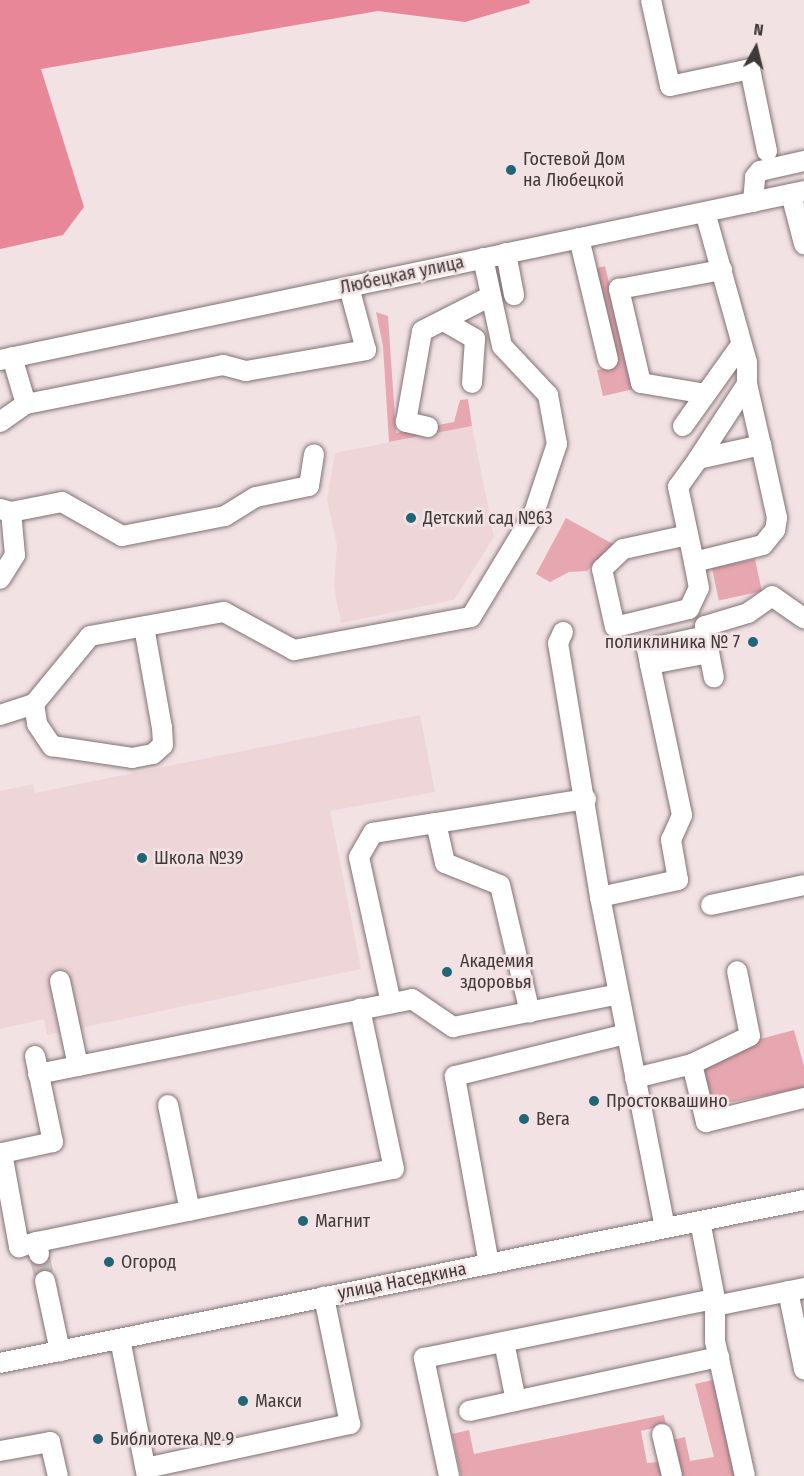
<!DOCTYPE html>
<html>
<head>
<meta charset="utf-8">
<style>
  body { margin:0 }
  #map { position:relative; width:804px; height:1476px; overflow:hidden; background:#f2e2e4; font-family:"Fira Sans Condensed",sans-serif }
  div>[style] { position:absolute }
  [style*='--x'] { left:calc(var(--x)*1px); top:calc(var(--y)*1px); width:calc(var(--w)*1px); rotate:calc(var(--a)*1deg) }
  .built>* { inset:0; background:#eed5d8 }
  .green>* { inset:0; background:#e7a7b0; transform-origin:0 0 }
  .forest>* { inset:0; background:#e88797 }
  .minor-tunnel>* { height:20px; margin-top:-10px; transform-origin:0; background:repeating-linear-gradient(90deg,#cec0c2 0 20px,transparent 0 30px) }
  .roads { filter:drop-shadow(0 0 2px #807274) drop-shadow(0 0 2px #807274) }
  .minor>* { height:20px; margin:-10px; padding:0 10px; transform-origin:10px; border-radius:10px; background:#fff }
  .dots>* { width:16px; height:16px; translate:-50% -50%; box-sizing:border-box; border:3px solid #f2e2e4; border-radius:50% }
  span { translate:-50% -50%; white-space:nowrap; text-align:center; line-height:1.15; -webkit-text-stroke:5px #f2e2e4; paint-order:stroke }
  .poi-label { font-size:18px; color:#40393a }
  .left { translate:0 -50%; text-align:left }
  .right { translate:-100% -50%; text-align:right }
  .street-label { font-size:18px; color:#40393a }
  .north { position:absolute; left:726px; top:18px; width:60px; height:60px; -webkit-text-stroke:4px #f2e2e4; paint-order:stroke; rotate:8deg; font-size:16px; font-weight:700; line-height:24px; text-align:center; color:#40393a }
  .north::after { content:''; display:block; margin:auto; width:21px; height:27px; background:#40393a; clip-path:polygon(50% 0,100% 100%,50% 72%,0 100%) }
</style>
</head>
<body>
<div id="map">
  <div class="built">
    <i style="clip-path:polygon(472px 426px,494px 537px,454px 600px,341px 623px,334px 587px,337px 545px,327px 499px,335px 453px)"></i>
    <i style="clip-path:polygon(420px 715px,435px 792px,330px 811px,361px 969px,47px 1035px,44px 1019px,0 1029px,0 791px,33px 784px,35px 793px)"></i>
  </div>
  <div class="green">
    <i style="clip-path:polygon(605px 266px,634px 389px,603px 396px,597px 370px,616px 366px,594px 269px)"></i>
    <i style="clip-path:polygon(376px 312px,388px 316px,396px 433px,454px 422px,460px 400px,468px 399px,472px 426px,389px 442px,383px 346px)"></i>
    <i style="clip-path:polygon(566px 518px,613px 544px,587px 571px,569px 572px,550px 582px,536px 574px)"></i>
    <i style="left:755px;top:559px;width:33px;height:44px;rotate:78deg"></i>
    <i style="clip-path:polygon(794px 1030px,804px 1066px,804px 1088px,711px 1106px,703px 1066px,760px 1039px)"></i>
    <i style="clip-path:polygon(718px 1379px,738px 1476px,680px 1476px,672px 1440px,685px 1437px,690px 1461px,714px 1457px,695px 1384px)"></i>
    <i style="clip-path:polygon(664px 1415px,666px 1425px,641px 1431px,647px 1463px,660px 1462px,662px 1476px,461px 1476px,452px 1434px,469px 1430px,474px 1454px)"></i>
  </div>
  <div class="forest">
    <i style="clip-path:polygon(0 0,529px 0,530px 3px,465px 22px,378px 11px,41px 69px,84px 207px,63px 235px,0 249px)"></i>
  </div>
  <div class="minor-tunnel">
    <i style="--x:39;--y:1254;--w:28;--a:77"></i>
  </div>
  <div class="roads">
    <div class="minor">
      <i style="--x:651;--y:0;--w:88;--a:77.5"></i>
      <i style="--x:670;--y:86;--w:82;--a:-12"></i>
      <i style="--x:750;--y:69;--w:84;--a:78.3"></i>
      <i style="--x:791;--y:194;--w:52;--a:75.4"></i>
      <i style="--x:753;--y:202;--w:25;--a:-85"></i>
      <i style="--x:755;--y:177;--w:8;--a:-50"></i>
      <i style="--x:760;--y:171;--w:45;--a:-12.8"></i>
      <i style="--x:705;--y:212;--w:156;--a:74.4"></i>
      <i style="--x:747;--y:362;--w:22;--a:90"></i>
      <i style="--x:747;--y:384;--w:63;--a:77.1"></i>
      <i style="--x:761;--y:445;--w:75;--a:77.6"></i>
      <i style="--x:777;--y:518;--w:12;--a:99"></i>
      <i style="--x:775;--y:530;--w:19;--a:129"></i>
      <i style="--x:763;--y:545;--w:71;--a:166.2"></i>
      <i style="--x:694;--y:562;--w:77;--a:-102"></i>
      <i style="--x:678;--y:487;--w:34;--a:-54"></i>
      <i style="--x:698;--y:459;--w:65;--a:-12.5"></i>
      <i style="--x:579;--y:238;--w:125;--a:76.6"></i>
      <i style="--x:506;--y:253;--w:43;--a:79.2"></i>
      <i style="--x:444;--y:321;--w:36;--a:30"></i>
      <i style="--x:475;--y:339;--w:44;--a:93.9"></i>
      <i style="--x:0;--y:360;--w:822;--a:-11.87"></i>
      <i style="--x:706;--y:394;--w:66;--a:-170.4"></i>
      <i style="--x:641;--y:383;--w:97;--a:-103.2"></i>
      <i style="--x:619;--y:289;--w:105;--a:-10.5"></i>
      <i style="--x:26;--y:404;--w:201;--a:-11.2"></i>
      <i style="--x:223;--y:365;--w:24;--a:15"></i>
      <i style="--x:246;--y:371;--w:122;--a:-9.9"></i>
      <i style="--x:366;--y:350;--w:65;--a:-105.1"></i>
      <i style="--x:0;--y:422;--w:32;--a:-35"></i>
      <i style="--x:26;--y:404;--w:49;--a:-106.6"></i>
      <i style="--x:683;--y:426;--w:100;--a:-54.4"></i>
      <i style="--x:428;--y:427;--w:23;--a:-167"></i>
      <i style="--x:406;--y:422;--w:92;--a:-80"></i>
      <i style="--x:422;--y:331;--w:77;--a:-26.9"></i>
      <i style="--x:698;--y:459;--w:90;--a:-56.8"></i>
      <i style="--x:0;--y:509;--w:11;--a:15"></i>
      <i style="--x:11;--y:512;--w:43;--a:84.7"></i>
      <i style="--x:15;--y:555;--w:28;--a:122"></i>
      <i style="--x:11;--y:512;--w:52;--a:-11.1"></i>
      <i style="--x:62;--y:502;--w:69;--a:29.5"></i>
      <i style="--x:122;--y:536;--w:105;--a:-11"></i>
      <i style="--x:225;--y:516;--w:36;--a:-32"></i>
      <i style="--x:256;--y:497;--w:54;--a:-11.7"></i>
      <i style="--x:309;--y:486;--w:32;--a:-81"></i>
      <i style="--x:688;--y:535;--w:66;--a:167.8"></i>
      <i style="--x:623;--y:549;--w:29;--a:136"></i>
      <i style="--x:602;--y:569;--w:59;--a:77.4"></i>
      <i style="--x:615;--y:627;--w:76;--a:-13.7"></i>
      <i style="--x:689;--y:609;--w:23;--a:-65"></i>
      <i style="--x:699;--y:588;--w:26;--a:-101"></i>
      <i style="--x:563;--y:632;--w:12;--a:114"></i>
      <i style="--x:558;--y:643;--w:257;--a:80.6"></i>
      <i style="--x:707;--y:642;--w:36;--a:79"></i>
      <i style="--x:650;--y:664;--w:15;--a:-101"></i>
      <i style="--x:647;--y:649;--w:60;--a:-12.4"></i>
      <i style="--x:706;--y:636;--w:10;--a:-96"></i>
      <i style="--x:705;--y:626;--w:45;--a:-16.8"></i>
      <i style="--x:748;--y:613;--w:29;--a:-35"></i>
      <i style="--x:772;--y:596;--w:39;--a:35"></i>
      <i style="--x:34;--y:704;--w:20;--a:81"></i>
      <i style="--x:37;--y:724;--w:27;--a:56"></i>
      <i style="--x:52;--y:746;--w:81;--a:8.5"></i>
      <i style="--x:132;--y:758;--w:21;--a:-11"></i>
      <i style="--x:153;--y:754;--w:13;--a:-42"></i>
      <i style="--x:163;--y:745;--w:17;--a:-93"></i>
      <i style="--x:162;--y:728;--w:103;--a:-100.1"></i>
      <i style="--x:0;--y:715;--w:36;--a:-18"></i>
      <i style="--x:34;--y:704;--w:88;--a:-50.5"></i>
      <i style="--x:90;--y:636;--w:136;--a:-10.2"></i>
      <i style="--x:224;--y:612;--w:80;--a:28.5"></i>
      <i style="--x:294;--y:650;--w:180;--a:-10.6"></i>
      <i style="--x:471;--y:617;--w:122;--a:-58.8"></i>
      <i style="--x:534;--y:513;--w:73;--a:-71.6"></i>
      <i style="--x:557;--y:444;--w:50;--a:-100.4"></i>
      <i style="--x:548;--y:395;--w:67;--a:-133.2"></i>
      <i style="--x:502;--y:346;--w:90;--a:-102.2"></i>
      <i style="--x:436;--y:823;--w:152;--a:-9.1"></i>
      <i style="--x:711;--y:905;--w:95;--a:-12.1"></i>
      <i style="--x:60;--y:981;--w:87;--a:78"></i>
      <i style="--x:391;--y:1003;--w:149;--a:-102.4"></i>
      <i style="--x:359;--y:857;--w:28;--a:-60"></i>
      <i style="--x:373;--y:833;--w:64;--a:-9"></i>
      <i style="--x:436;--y:823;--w:41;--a:77.3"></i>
      <i style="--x:445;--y:863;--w:59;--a:21.8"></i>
      <i style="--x:500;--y:885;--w:131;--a:76.8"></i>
      <i style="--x:35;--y:1056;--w:88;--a:78.2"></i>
      <i style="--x:53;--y:1142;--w:52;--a:167.8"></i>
      <i style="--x:2;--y:1153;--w:96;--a:79.7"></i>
      <i style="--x:19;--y:1247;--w:19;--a:-16"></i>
      <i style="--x:692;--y:1064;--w:64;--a:-25.8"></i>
      <i style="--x:750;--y:1036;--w:66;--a:-101.3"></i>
      <i style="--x:38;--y:1074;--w:381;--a:-11.3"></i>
      <i style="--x:412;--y:999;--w:50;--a:34.3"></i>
      <i style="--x:453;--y:1027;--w:169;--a:-11.2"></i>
      <i style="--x:635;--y:1078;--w:59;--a:-13.8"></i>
      <i style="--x:692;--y:1064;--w:60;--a:76.4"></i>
      <i style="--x:706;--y:1122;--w:101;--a:-13.8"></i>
      <i style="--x:168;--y:1105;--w:108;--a:78.3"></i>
      <i style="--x:700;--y:1221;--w:79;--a:79.1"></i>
      <i style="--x:715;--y:1299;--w:42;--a:90"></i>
      <i style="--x:715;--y:1341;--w:138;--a:77.5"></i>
      <i style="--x:665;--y:1228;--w:337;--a:-101.1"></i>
      <i style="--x:600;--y:897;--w:80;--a:-12.3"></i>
      <i style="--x:678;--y:880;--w:41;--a:-99.9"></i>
      <i style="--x:671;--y:840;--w:27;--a:-66"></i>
      <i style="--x:682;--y:815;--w:154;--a:-102"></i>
      <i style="--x:650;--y:664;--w:60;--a:-10.6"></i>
      <i style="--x:39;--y:1254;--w:12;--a:-99"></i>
      <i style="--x:37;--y:1242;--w:364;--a:-11.6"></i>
      <i style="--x:394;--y:1169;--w:164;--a:-102"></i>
      <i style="--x:489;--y:1264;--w:191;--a:-100.3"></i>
      <i style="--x:455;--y:1076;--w:176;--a:-13.8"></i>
      <i style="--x:45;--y:1281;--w:72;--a:77.9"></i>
      <i style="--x:788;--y:1291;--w:80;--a:78.4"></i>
      <i style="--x:715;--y:1306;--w:91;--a:-11.4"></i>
      <i style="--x:120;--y:1339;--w:140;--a:78.9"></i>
      <i style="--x:504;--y:1342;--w:60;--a:78.5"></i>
      <i style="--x:0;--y:1363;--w:820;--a:-11.46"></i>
      <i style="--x:469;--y:1411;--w:256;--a:-12.2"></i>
      <i style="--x:662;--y:1434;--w:43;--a:76.6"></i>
      <i style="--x:0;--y:1451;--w:51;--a:-10.2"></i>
      <i style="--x:50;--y:1442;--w:35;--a:77"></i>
      <i style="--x:146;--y:1468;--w:209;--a:-12.2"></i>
      <i style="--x:350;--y:1424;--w:130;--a:-101.6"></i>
      <i style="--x:449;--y:1476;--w:121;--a:-102"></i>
      <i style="--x:424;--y:1358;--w:297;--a:-11.5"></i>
    </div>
  </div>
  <div class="dots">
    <i style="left:511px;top:170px;background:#226577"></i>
    <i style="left:411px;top:518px;background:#226577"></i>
    <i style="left:753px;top:642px;background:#226577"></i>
    <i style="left:142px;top:858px;background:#226577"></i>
    <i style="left:447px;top:972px;background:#226577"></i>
    <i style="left:594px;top:1101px;background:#226577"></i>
    <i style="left:524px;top:1119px;background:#226577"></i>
    <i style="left:303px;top:1221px;background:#226577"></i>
    <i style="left:109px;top:1262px;background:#226577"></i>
    <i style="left:243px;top:1401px;background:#226577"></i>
    <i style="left:98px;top:1439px;background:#226577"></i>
  </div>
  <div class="poi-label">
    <span class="left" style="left:523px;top:170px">Гостевой Дом<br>на Любецкой</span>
    <span class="left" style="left:423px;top:518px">Детский сад №63</span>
    <span class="right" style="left:740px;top:642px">поликлиника № 7</span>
    <span class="left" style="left:154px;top:858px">Школа №39</span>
    <span class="left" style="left:460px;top:972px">Академия<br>здоровья</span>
    <span class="left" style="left:606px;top:1101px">Простоквашино</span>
    <span class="left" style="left:536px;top:1119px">Вега</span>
    <span class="left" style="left:315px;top:1221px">Магнит</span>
    <span class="left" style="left:121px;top:1262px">Огород</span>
    <span class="left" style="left:255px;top:1401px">Макси</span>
    <span class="left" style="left:110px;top:1439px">Библиотека № 9</span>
  </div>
  <div class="street-label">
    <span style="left:402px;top:275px;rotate:-12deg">Любецкая улица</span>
    <span style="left:402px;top:1281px;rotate:-11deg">улица Наседкина</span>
  </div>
  <div class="north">N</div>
</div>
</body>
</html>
